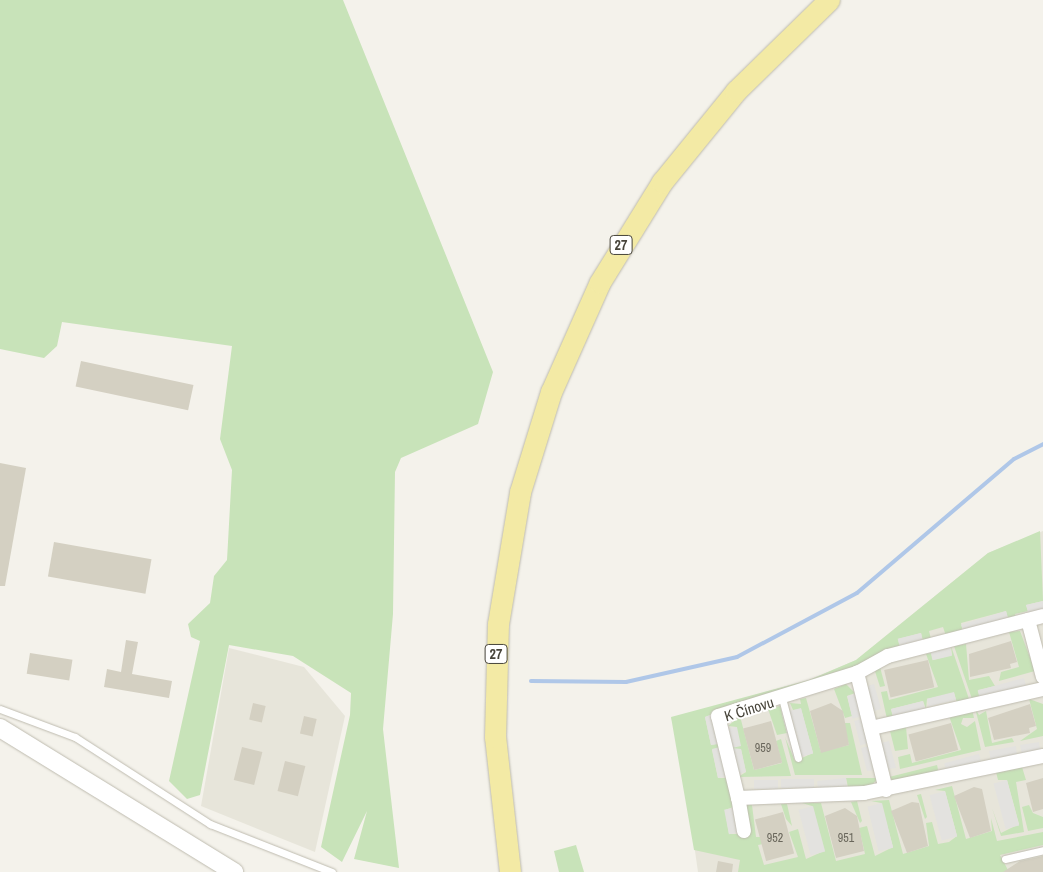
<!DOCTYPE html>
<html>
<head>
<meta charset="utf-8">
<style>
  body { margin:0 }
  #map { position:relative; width:1043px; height:872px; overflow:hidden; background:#f4f2eb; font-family:"Archivo Narrow",sans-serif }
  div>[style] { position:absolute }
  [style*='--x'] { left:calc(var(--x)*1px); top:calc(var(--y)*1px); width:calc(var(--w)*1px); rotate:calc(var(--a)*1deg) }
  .residential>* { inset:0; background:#e7e5da }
  .green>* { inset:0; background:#c8e3b9 }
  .parking>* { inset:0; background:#e3e2df; transform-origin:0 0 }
  .stream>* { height:4px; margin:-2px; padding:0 2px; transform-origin:2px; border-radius:2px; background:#afc7e8 }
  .building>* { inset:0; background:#d4d0c2; transform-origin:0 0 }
  .roads { filter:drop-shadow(0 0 1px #bebbaf) drop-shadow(0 0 1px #bebbaf) }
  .service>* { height:7px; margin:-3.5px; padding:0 3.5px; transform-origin:3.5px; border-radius:3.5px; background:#fff }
  .minor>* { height:14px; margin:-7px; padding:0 7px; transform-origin:7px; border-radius:7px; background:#fff }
  .tertiary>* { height:18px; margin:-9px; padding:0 9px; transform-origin:9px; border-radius:9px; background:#fff }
  .primary>* { height:21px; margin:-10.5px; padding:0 10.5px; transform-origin:10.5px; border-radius:10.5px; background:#f3eaa5 }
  span { translate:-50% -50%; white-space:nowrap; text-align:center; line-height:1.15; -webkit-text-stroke:4px #fff; paint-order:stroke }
  .number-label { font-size:12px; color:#6a675c }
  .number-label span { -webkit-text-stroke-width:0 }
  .shield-label span { padding:1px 4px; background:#fff; border:1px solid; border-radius:4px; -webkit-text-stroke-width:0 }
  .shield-label { font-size:14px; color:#47443a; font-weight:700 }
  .street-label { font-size:15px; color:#47443a }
</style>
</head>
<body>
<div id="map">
  <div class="residential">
    <i style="clip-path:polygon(1043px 531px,1043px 872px,698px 872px,679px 739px,671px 718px,809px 680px,856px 660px,988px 553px)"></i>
    <i style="clip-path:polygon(229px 648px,304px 667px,345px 716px,315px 852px,201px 806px)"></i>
  </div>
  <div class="green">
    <i style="clip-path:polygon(0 0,343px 0,493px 372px,478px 424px,401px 458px,395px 472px,393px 614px,383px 729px,399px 868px,354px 859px,367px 811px,342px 862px,321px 847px,350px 715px,351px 693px,293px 656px,229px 645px,200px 795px,187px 799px,169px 781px,200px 641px,191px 637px,188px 624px,210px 603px,214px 576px,227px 560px,232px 470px,220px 439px,232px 346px,62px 322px,57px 346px,44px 358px,0 349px)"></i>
    <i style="clip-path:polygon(1040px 531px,1043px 601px,1026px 605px,1028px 611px,1015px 614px,1016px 618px,1008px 619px,1006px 611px,961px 623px,963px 631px,946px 636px,943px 627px,929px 631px,931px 639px,923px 642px,921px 633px,898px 639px,900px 647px,868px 662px,705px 717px,711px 745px,720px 743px,721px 747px,712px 750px,718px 778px,727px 778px,733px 807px,725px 810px,729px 834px,738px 834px,745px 805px,752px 805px,756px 837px,761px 837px,763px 844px,758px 845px,764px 865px,798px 857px,789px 832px,798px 829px,806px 859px,824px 851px,812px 806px,802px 803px,821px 803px,836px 861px,865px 854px,859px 828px,867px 826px,875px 856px,893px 847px,881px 803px,871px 801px,889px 800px,903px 854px,929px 846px,926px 823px,932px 822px,938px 844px,949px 842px,957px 836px,945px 791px,935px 790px,952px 786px,966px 839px,992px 831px,991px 818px,997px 841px,1043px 832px,1043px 845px,1000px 855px,1009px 872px,738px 872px,740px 860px,694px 850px,671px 717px,809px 680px,856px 660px,988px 553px)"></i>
    <i style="clip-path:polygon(1020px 631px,1035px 671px,999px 681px,1001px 672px,1019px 667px,1009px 632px)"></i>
    <i style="clip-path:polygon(966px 644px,969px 680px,989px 676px,995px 686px,978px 690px,980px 698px,973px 702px,954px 646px)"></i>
    <i style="clip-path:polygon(951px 646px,970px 702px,957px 703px,954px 693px,927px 699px,926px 709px,923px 701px,891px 709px,893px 717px,887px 719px,881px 692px,887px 691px,889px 700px,938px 687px,926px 654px,931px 653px,933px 660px,952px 655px)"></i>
    <i style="clip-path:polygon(880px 667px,885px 686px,880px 687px,874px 668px)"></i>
    <i style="clip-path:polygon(846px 684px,855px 693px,847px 696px,852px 716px,845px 718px,834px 689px)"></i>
    <i style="clip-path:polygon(806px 698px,821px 752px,849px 745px,843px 723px,850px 723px,862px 775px,795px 775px,785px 737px,795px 761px,813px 753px,801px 709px,793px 710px,790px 703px,801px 704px,800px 699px)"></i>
    <i style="clip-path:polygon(1029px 699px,1043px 704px,1043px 736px,1020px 741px,1037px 729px)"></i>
    <i style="clip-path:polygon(780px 706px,787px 733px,777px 735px,768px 709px)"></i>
    <i style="clip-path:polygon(975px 708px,979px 715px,986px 711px,992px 743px,1012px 738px,1014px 742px,985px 747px)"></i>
    <i style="clip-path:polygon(972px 709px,974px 718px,963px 718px,961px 724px,967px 727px,975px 721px,981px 750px,900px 769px,898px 757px,910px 754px,912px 763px,961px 750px,949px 716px)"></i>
    <i style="clip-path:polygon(740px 716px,754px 770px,782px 763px,776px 741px,781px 739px,791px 776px,738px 777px,746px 772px,741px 749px,732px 751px,737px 727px,728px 726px)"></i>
    <i style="clip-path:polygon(889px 727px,906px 727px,908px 749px,895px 751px)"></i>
    <i style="clip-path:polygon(937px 765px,939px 774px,894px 782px,889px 777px)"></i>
    <i style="clip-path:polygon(1022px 767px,1026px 780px,1016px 782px,1024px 832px,1001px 836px,992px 808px,1001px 833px,1019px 824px,1007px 780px,998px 780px,996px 772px)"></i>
    <i style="clip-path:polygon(846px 778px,877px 778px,877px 780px,869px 787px,848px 787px)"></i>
    <i style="clip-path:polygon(921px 794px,927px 817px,925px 819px,917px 795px)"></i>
    <i style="clip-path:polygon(857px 801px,862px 821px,860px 823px,851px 802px)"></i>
    <i style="clip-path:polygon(781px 804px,787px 804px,792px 826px,786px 819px)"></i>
    <i style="clip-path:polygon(1029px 805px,1033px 813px,1043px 817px,1043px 828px,1028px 831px,1022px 807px)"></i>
    <i style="clip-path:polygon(576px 845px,584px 872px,559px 872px,554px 851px)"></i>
  </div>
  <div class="parking">
    <i style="clip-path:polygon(1043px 601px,1043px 616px,1030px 619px,1026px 605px)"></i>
    <i style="left:1006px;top:611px;width:14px;height:47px;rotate:73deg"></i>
    <i style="left:921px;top:633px;width:8px;height:24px;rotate:76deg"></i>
    <i style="left:950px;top:647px;width:9px;height:20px;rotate:77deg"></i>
    <i style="left:1024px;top:678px;width:16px;height:48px;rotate:75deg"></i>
    <i style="left:874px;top:684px;width:26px;height:7px;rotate:74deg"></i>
    <i style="left:954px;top:692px;width:8px;height:28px;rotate:76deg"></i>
    <i style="left:856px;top:694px;width:23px;height:9px;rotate:77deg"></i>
    <i style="left:923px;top:701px;width:8px;height:33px;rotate:76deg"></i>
    <i style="left:801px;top:708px;width:47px;height:20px;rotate:75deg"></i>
    <i style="clip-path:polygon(724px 709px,728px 728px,737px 727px,741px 746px,732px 748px,741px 749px,746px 772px,718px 778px,712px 749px,720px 747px,719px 744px,711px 745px,705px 717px)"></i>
    <i style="left:862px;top:719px;width:25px;height:8px;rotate:76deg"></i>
    <i style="clip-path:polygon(889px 741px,896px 768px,867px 771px,861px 748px)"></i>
    <i style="clip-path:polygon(1039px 742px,1041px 757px,992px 767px,989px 751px,1016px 746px,1017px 756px,1022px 755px,1020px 745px)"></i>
    <i style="left:979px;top:754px;width:16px;height:36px;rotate:75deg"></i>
    <i style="left:846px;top:778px;width:9px;height:29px;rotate:84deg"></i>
    <i style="left:814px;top:779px;width:9px;height:33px;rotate:90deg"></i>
    <i style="left:778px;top:780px;width:9px;height:24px;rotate:90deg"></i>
    <i style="left:1007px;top:780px;width:47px;height:14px;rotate:75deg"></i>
    <i style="left:945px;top:791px;width:47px;height:16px;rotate:75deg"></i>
    <i style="left:882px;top:803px;width:46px;height:15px;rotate:76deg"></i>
    <i style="left:813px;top:806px;width:47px;height:15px;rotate:75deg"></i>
    <i style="left:733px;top:808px;width:25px;height:9px;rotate:79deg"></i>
  </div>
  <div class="stream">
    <i style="--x:531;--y:681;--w:95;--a:0.6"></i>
    <i style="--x:626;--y:682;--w:114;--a:-12.7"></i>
    <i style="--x:737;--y:657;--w:136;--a:-28.1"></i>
    <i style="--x:857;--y:593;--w:206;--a:-40.5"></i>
    <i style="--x:1014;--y:459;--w:33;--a:-27"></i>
  </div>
  <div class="building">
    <i style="left:81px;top:361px;width:115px;height:26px;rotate:12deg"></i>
    <i style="clip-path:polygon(0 463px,26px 468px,5px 586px,0 586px)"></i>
    <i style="left:54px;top:542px;width:99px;height:35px;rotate:10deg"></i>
    <i style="clip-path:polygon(126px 640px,138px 642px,132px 674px,172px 681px,169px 698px,104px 687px,107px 669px,121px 672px)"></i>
    <i style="clip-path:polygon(1011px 641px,1017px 662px,1010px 664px,1011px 668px,970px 677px,969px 654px)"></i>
    <i style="left:30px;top:653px;width:43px;height:21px;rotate:9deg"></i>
    <i style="left:928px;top:660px;width:28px;height:45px;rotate:77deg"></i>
    <i style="left:253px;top:703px;width:13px;height:17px;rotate:13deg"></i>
    <i style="clip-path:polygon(831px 703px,843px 711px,849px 745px,821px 753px,810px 711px)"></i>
    <i style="clip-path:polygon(1030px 704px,1036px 726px,1029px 728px,1030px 733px,994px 740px,988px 718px)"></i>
    <i style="left:304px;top:716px;width:13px;height:18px;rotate:13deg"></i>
    <i style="left:771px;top:721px;width:43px;height:29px;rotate:75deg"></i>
    <i style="left:951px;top:723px;width:28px;height:44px;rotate:75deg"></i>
    <i style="left:242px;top:747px;width:21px;height:34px;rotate:14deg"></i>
    <i style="left:285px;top:761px;width:21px;height:31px;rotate:14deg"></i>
    <i style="clip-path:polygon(1043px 778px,1043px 809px,1033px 812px,1026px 783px)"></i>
    <i style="clip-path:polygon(974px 787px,982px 789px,991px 831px,970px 838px,954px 796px)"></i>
    <i style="clip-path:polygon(912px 802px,919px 803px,928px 846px,907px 853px,891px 811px)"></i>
    <i style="clip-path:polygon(845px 808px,857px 816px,864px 851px,836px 858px,825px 816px)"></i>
    <i style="left:783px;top:812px;width:43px;height:29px;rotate:75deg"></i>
    <i style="clip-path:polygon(1043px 856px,1043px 872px,1003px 872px,1020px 861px)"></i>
    <i style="clip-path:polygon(718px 861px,733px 864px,732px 872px,716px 872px)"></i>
  </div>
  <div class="roads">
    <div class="service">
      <i style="--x:782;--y:698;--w:62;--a:75.1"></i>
      <i style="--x:0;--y:709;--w:80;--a:20.5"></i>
      <i style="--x:75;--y:737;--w:161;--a:32.8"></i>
      <i style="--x:210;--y:824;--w:131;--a:21.5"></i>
      <i style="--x:1005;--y:859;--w:39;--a:-13"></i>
    </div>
    <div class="minor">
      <i style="--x:1028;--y:620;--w:59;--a:75.3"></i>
      <i style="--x:871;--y:728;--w:176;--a:-12.8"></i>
      <i style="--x:886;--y:790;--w:121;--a:-103.9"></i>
      <i style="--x:857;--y:673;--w:35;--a:-29"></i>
      <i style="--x:888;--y:656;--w:160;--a:-14.5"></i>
      <i style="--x:738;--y:798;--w:84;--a:-103.7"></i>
      <i style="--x:718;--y:716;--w:145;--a:-17.2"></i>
      <i style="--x:744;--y:831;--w:34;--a:-100"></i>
      <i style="--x:738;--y:798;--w:126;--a:-2.3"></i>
      <i style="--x:864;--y:793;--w:183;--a:-11.7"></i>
    </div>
    <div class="tertiary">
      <i style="--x:0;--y:728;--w:275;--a:31.6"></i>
    </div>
    <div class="primary">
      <i style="--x:510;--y:872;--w:136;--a:-96.3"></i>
      <i style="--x:495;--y:737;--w:113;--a:-88.5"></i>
      <i style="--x:498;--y:624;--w:134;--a:-80.5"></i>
      <i style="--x:520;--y:492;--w:105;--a:-72.8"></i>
      <i style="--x:551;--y:392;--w:120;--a:-66"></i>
      <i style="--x:600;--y:282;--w:118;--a:-58.2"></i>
      <i style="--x:662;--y:182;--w:117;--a:-50.9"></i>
      <i style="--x:736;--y:91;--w:130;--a:-44.4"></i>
    </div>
  </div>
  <div class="number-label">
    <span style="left:763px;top:749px">959</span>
    <span style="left:775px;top:839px">952</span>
    <span style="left:846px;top:839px">951</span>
  </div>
  <div class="shield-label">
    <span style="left:621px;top:245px">27</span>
    <span style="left:496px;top:654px">27</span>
  </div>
  <div class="street-label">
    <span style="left:749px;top:709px;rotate:-17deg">K Čínovu</span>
  </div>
</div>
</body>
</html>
